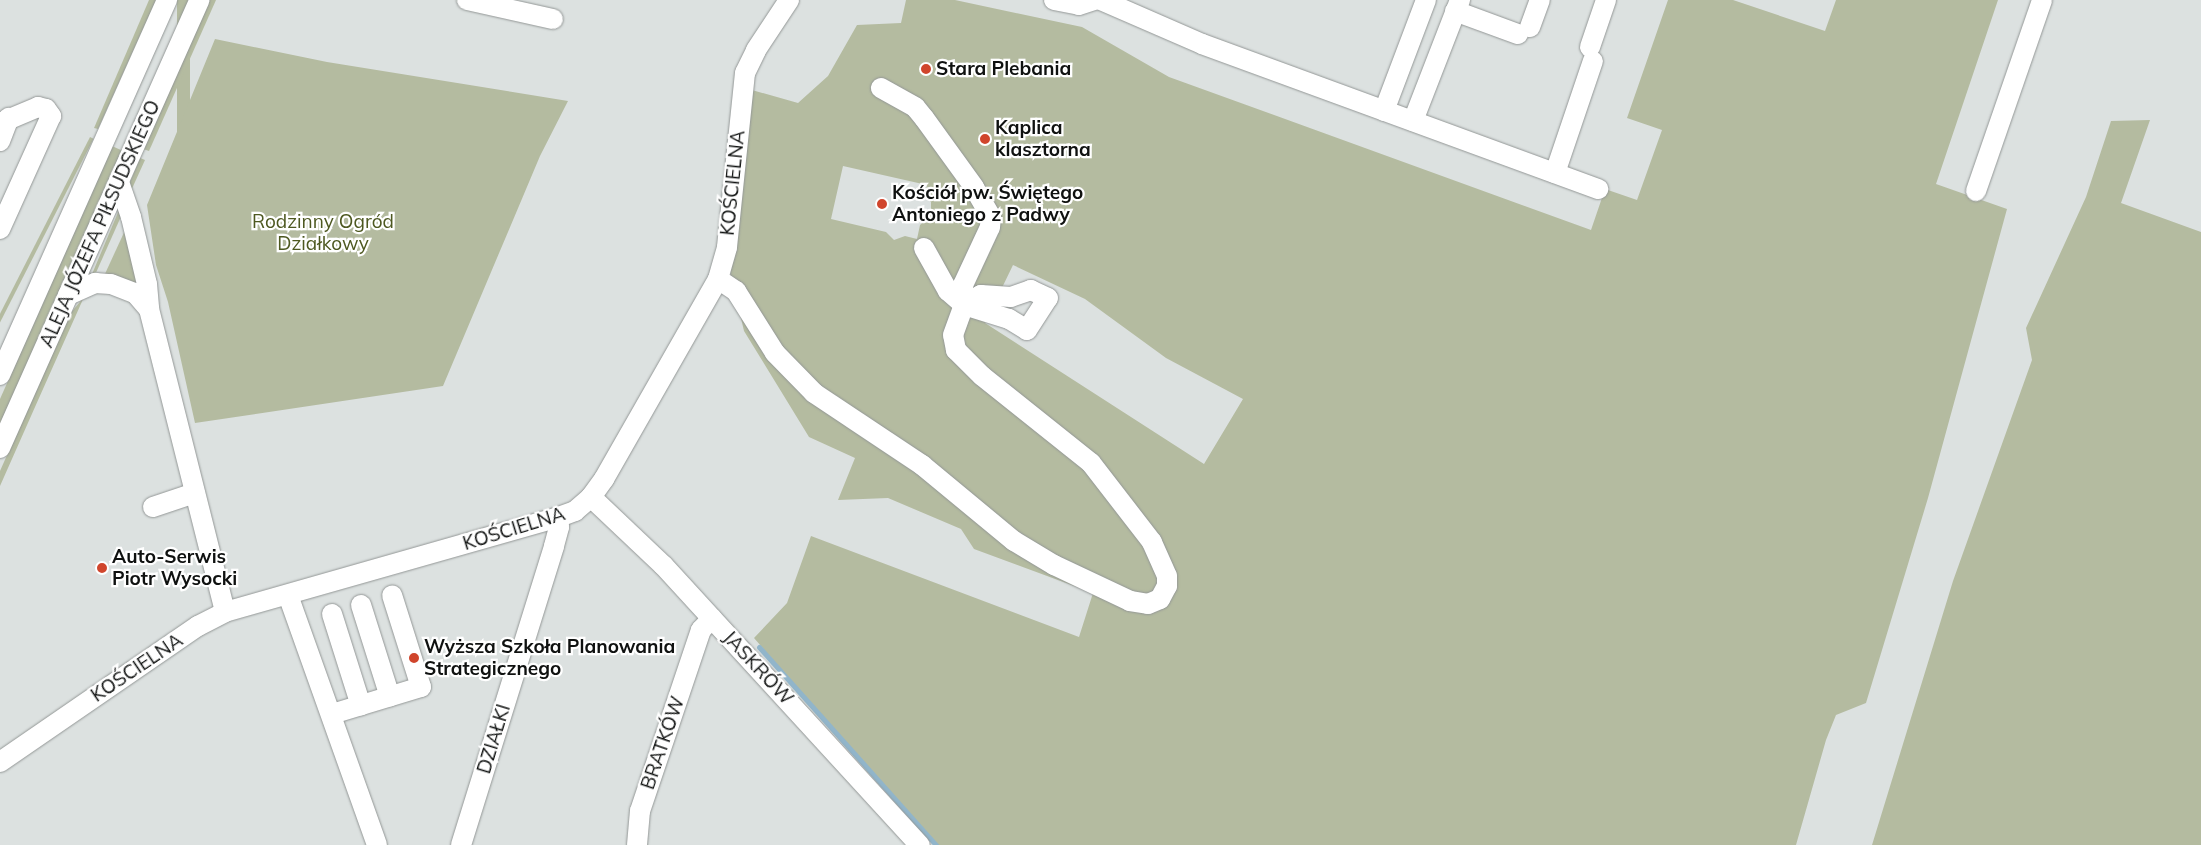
<!DOCTYPE html>
<html>
<head>
<meta charset="utf-8">
<style>
  body { margin:0 }
  #map { position:relative; width:2201px; height:845px; overflow:hidden; background:#dce1e0; font-family:Mulish,sans-serif }
  div>[style] { position:absolute }
  [style*='--x'] { left:calc(var(--x)*1px); top:calc(var(--y)*1px); width:calc(var(--w)*1px); rotate:calc(var(--a)*1deg) }
  .green>* { inset:0; background:#b4bba0; transform-origin:0 0 }
  .stream>* { height:5px; margin:-2.5px; padding:0 2.5px; transform-origin:2.5px; border-radius:2.5px; background:#91b5ca }
  .roads { filter:drop-shadow(0 0 1px #939796) drop-shadow(0 0 1px #939796) }
  .minor>* { height:20px; margin:-10px; padding:0 10px; transform-origin:10px; border-radius:10px; background:#fff }
  .dots>* { width:14px; height:14px; translate:-50% -50%; box-sizing:border-box; border:2px solid #fff; border-radius:50% }
  span { translate:-50% -50%; white-space:nowrap; text-align:center; line-height:1.15; -webkit-text-stroke:4.5px #fff; paint-order:stroke }
  .poi-label { font-size:19px; color:#0f1110; font-weight:700 }
  .left { translate:0 -50%; text-align:left }
  .street-label { font-size:19px; color:#0f1110 }
  .park-label { font-size:19px; color:#4d5820 }
</style>
</head>
<body>
<div id="map">
  <div class="green">
    <i style="clip-path:polygon(149px 0,156px 0,98px 129px,94px 128px)"></i>
    <i style="left:177px;top:0;width:13px;height:150px"></i>
    <i style="clip-path:polygon(210px 0,216px 0,149px 151px,143px 149px)"></i>
    <i style="clip-path:polygon(evenodd,906px 0,955px 0,1082px 27px,1169px 77px,1591px 230px,1605px 189px,1637px 200px,1662px 130px,1627px 118px,1668px 0,1733px 0,1825px 31px,1836px 0,1998px 0,1936px 184px,2007px 209px,1928px 498px,1866px 703px,1836px 715px,1826px 740px,1796px 845px,934px 845px,754px 638px,787px 603px,811px 536px,1079px 637px,1093px 593px,974px 549px,961px 529px,888px 498px,838px 500px,855px 458px,809px 437px,744px 331px,730px 271px,745px 88px,798px 103px,828px 76px,857px 25px,901px 23px,906px 0,843px 166px,927px 185px,925px 196px,931px 202px,931px 214px,920px 225px,917px 239px,905px 236px,894px 240px,886px 232px,831px 219px,843px 166px,906px 0,1013px 265px,1085px 299px,1166px 358px,1243px 399px,1204px 464px,985px 323px,1013px 265px)"></i>
    <i style="clip-path:polygon(215px 39px,327px 62px,568px 101px,540px 156px,443px 386px,195px 423px,168px 302px,156px 265px,147px 205px)"></i>
    <i style="clip-path:polygon(2150px 120px,2121px 203px,2201px 232px,2201px 845px,1872px 845px,1953px 581px,2032px 360px,2026px 328px,2086px 197px,2111px 121px)"></i>
    <i style="left:90px;top:137px;width:4px;height:221px;rotate:27deg"></i>
    <i style="clip-path:polygon(112px 146px,123px 151px,0 425px,0 399px)"></i>
    <i style="clip-path:polygon(140px 158px,145px 160px,130px 193px,130px 182px)"></i>
    <i style="clip-path:polygon(119px 210px,123px 212px,95px 275px,92px 274px)"></i>
    <i style="clip-path:polygon(127px 226px,142px 285px,104px 276px)"></i>
    <i style="clip-path:polygon(84px 297px,39px 398px,0 486px,0 471px,69px 315px)"></i>
  </div>
  <div class="stream">
    <i style="--x:759;--y:647;--w:266;--a:48.2"></i>
  </div>
  <div class="roads">
    <div class="minor">
      <i style="--x:467;--y:0;--w:88;--a:12.5"></i>
      <i style="--x:1054;--y:0;--w:25;--a:11"></i>
      <i style="--x:1079;--y:5;--w:16;--a:-18"></i>
      <i style="--x:1101;--y:0;--w:110;--a:23.5"></i>
      <i style="--x:1202;--y:44;--w:422;--a:20.1"></i>
      <i style="--x:1455;--y:11;--w:67;--a:20.1"></i>
      <i style="--x:1530;--y:27;--w:29;--a:-70"></i>
      <i style="--x:1590;--y:47;--w:50;--a:-71.2"></i>
      <i style="--x:1384;--y:111;--w:119;--a:-69.3"></i>
      <i style="--x:1413;--y:121;--w:130;--a:-68.8"></i>
      <i style="--x:0;--y:123;--w:41;--a:-22.8"></i>
      <i style="--x:38;--y:107;--w:8;--a:14"></i>
      <i style="--x:46;--y:109;--w:9;--a:54"></i>
      <i style="--x:51;--y:116;--w:124;--a:114.3"></i>
      <i style="--x:0;--y:141;--w:25;--a:-69"></i>
      <i style="--x:1555;--y:173;--w:118;--a:-71.3"></i>
      <i style="--x:119;--y:182;--w:37;--a:71"></i>
      <i style="--x:131;--y:217;--w:69;--a:76.6"></i>
      <i style="--x:147;--y:284;--w:25;--a:85"></i>
      <i style="--x:149;--y:309;--w:312;--a:75.9"></i>
      <i style="--x:1976;--y:191;--w:202;--a:-70.9"></i>
      <i style="--x:924;--y:248;--w:49;--a:60.8"></i>
      <i style="--x:948;--y:291;--w:21;--a:41"></i>
      <i style="--x:964;--y:305;--w:47;--a:17.3"></i>
      <i style="--x:1009;--y:319;--w:21;--a:31"></i>
      <i style="--x:1027;--y:330;--w:38;--a:-57"></i>
      <i style="--x:1048;--y:298;--w:19;--a:-155"></i>
      <i style="--x:1031;--y:290;--w:21;--a:161"></i>
      <i style="--x:1011;--y:297;--w:30;--a:-176"></i>
      <i style="--x:981;--y:295;--w:20;--a:150"></i>
      <i style="--x:718;--y:279;--w:22;--a:34"></i>
      <i style="--x:736;--y:291;--w:73;--a:57.8"></i>
      <i style="--x:775;--y:353;--w:56;--a:45.7"></i>
      <i style="--x:814;--y:393;--w:130;--a:33.7"></i>
      <i style="--x:922;--y:465;--w:119;--a:39.6"></i>
      <i style="--x:1014;--y:541;--w:47;--a:31"></i>
      <i style="--x:1054;--y:565;--w:84;--a:25.3"></i>
      <i style="--x:1130;--y:601;--w:18;--a:9"></i>
      <i style="--x:1148;--y:604;--w:13;--a:-23"></i>
      <i style="--x:1160;--y:599;--w:15;--a:-62"></i>
      <i style="--x:1167;--y:586;--w:10;--a:-90"></i>
      <i style="--x:1167;--y:576;--w:37;--a:-114"></i>
      <i style="--x:1152;--y:542;--w:100;--a:-127.7"></i>
      <i style="--x:1091;--y:463;--w:139;--a:-141.4"></i>
      <i style="--x:982;--y:376;--w:37;--a:-135"></i>
      <i style="--x:956;--y:350;--w:15;--a:-101"></i>
      <i style="--x:953;--y:335;--w:32;--a:-70"></i>
      <i style="--x:964;--y:305;--w:20;--a:-93"></i>
      <i style="--x:963;--y:285;--w:64;--a:-65"></i>
      <i style="--x:990;--y:227;--w:10;--a:-84"></i>
      <i style="--x:991;--y:217;--w:34;--a:-120"></i>
      <i style="--x:974;--y:187;--w:85;--a:-125.9"></i>
      <i style="--x:924;--y:118;--w:14;--a:-129"></i>
      <i style="--x:915;--y:107;--w:39;--a:-151"></i>
      <i style="--x:68;--y:295;--w:30;--a:-24"></i>
      <i style="--x:95;--y:283;--w:16;--a:4"></i>
      <i style="--x:111;--y:284;--w:26;--a:21"></i>
      <i style="--x:135;--y:293;--w:21;--a:49"></i>
      <i style="--x:0;--y:375;--w:411;--a:-66"></i>
      <i style="--x:0;--y:448;--w:490;--a:-66"></i>
      <i style="--x:591;--y:497;--w:99;--a:43.4"></i>
      <i style="--x:663;--y:565;--w:380;--a:47.5"></i>
      <i style="--x:153;--y:507;--w:44;--a:-18.4"></i>
      <i style="--x:288;--y:595;--w:265;--a:70.4"></i>
      <i style="--x:361;--y:605;--w:96;--a:72.5"></i>
      <i style="--x:332;--y:614;--w:96;--a:72.5"></i>
      <i style="--x:332;--y:714;--w:93;--a:-16.9"></i>
      <i style="--x:421;--y:687;--w:96;--a:-107.5"></i>
      <i style="--x:0;--y:762;--w:240;--a:-34.5"></i>
      <i style="--x:198;--y:626;--w:30;--a:-27"></i>
      <i style="--x:225;--y:612;--w:344;--a:-15.9"></i>
      <i style="--x:556;--y:518;--w:20;--a:-20"></i>
      <i style="--x:575;--y:511;--w:21;--a:-41"></i>
      <i style="--x:591;--y:497;--w:22;--a:-54"></i>
      <i style="--x:604;--y:479;--w:230;--a:-60.3"></i>
      <i style="--x:718;--y:279;--w:33;--a:-74"></i>
      <i style="--x:727;--y:247;--w:175;--a:-84.1"></i>
      <i style="--x:745;--y:73;--w:25;--a:-64"></i>
      <i style="--x:756;--y:50;--w:60;--a:-56.6"></i>
      <i style="--x:461;--y:845;--w:313;--a:-72.7"></i>
      <i style="--x:554;--y:546;--w:20;--a:-75"></i>
      <i style="--x:559;--y:527;--w:9;--a:-108"></i>
      <i style="--x:637;--y:845;--w:34;--a:-85"></i>
      <i style="--x:640;--y:811;--w:191;--a:-71.4"></i>
      <i style="--x:701;--y:630;--w:16;--a:-47"></i>
    </div>
  </div>
  <div class="dots">
    <i style="left:926px;top:69px;background:#d0452c"></i>
    <i style="left:985px;top:139px;background:#d0452c"></i>
    <i style="left:882px;top:204px;background:#d0452c"></i>
    <i style="left:102px;top:568px;background:#d0452c"></i>
    <i style="left:414px;top:658px;background:#d0452c"></i>
  </div>
  <div class="poi-label">
    <span class="left" style="left:936px;top:69px">Stara Plebania</span>
    <span class="left" style="left:995px;top:139px">Kaplica<br>klasztorna</span>
    <span class="left" style="left:892px;top:204px">Kościół pw. Świętego<br>Antoniego z Padwy</span>
    <span class="left" style="left:112px;top:568px">Auto-Serwis<br>Piotr Wysocki</span>
    <span class="left" style="left:424px;top:658px">Wyższa Szkoła Planowania<br>Strategicznego</span>
  </div>
  <div class="street-label">
    <span style="left:733px;top:183px;rotate:-84deg">KOŚCIELNA</span>
    <span style="left:100px;top:224px;rotate:-66deg">ALEJA JÓZEFA PIŁSUDSKIEGO</span>
    <span style="left:514px;top:529px;rotate:-17deg">KOŚCIELNA</span>
    <span style="left:137px;top:668px;rotate:-34deg">KOŚCIELNA</span>
    <span style="left:758px;top:668px;rotate:47deg">JASKRÓW</span>
    <span style="left:494px;top:739px;rotate:-73deg">DZIAŁKI</span>
    <span style="left:663px;top:743px;rotate:-71deg">BRATKÓW</span>
  </div>
  <div class="park-label">
    <span style="left:323px;top:233px">Rodzinny Ogród<br>Działkowy</span>
  </div>
</div>
</body>
</html>
